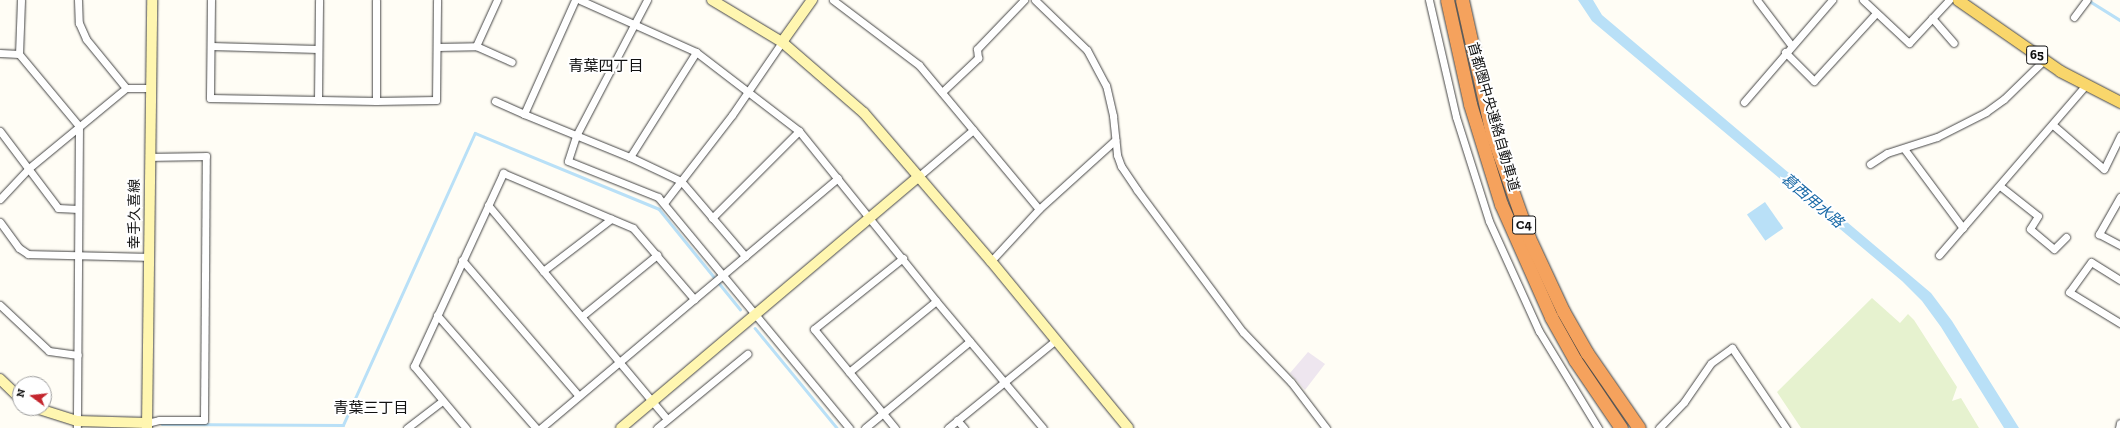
<!DOCTYPE html>
<html>
<head>
<meta charset="utf-8">
<style>
  body { margin:0 }
  #map { position:relative; width:2120px; height:428px; overflow:hidden; background:#fffdf5; font-family:"Zilla Slab","Noto Sans JP",serif }
  div>[style] { position:absolute }
  [style*='--x'] { left:calc(var(--x)*1px); top:calc(var(--y)*1px); width:calc(var(--w)*1px); rotate:calc(var(--a)*1deg) }
  .industrial>* { inset:0; background:#eee6ef }
  .pitch>* { inset:0; background:#e6f2cf }
  .water>* { inset:0; background:#b9e0f7; transform-origin:0 0 }
  .stream>* { height:2.5px; margin:-1.25px; padding:0 1.25px; transform-origin:1.25px; border-radius:1.25px; background:#b9e0f7 }
  .roads { filter:drop-shadow(0 0 1px #444) drop-shadow(0 0 1px #444) }
  .street>* { height:7px; margin:-3.5px; padding:0 3.5px; transform-origin:3.5px; border-radius:3.5px; background:#fff }
  .secondary>* { height:10px; margin:-5px; padding:0 5px; transform-origin:5px; border-radius:5px; background:#fff6b0 }
  .primary>* { height:11px; margin:-5.5px; padding:0 5.5px; transform-origin:5.5px; border-radius:5.5px; background:#f9d66b }
  .highway>* { height:13px; margin:-6.5px; padding:0 6.5px; transform-origin:6.5px; border-radius:6.5px; background:#f5a25d }
  span { translate:-50% -50%; white-space:nowrap; text-align:center; line-height:1.15; -webkit-text-stroke:4px #fff; paint-order:stroke }
  .shield-label span { padding:1px 3px; background:#fff; border:1px solid; border-radius:3px; -webkit-text-stroke-width:0 }
  .shield-label { font-size:13px; color:#111; font-weight:700 }
  .street-label { font-size:14px; color:#111 }
  .neighbourhood-label { font-size:15px; color:#111 }
  .water-label { font-size:15px; color:#1768a6; font-style:italic }
  .north { position:absolute; left:12px; top:376px; width:40px; height:40px; box-sizing:border-box; background:#fff; border:1px solid #a0a0a0; border-radius:50%; rotate:285deg; font-size:11px; font-weight:700; line-height:16px; text-align:center; color:#111 }
  .north::after { content:''; display:block; margin:auto; width:14px; height:18px; background:#c4262e; clip-path:polygon(50% 0,100% 100%,50% 72%,0 100%) }
</style>
</head>
<body>
<div id="map">
  <div class="industrial">
    <i style="clip-path:polygon(1308px 352px,1325px 364px,1305px 390px,1290px 373px)"></i>
  </div>
  <div class="pitch">
    <i style="clip-path:polygon(1872px 298px,1900px 323px,1908px 314px,1914px 320px,1957px 387px,1952px 401px,1961px 398px,1979px 428px,1801px 428px,1777px 392px)"></i>
  </div>
  <div class="water">
    <i style="clip-path:polygon(1578px 0,1593px 0,1602px 15px,1931px 293px,1952px 321px,2019px 428px,2004px 428px,1941px 327px,1922px 301px,1902px 281px,1592px 21px)"></i>
    <i style="left:1765px;top:202px;width:32px;height:22px;rotate:55deg"></i>
  </div>
  <div class="stream">
    <i style="--x:2088;--y:0;--w:38;--a:32"></i>
    <i style="--x:755;--y:328;--w:129;--a:50.6"></i>
    <i style="--x:162;--y:424;--w:181;--a:0.3"></i>
    <i style="--x:343;--y:425;--w:320;--a:-65.7"></i>
    <i style="--x:475;--y:133;--w:199;--a:22.4"></i>
    <i style="--x:659;--y:209;--w:129;--a:51"></i>
  </div>
  <div class="roads">
    <div class="street">
      <i style="--x:21;--y:0;--w:54;--a:92.1"></i>
      <i style="--x:19;--y:54;--w:94;--a:50.2"></i>
      <i style="--x:79;--y:126;--w:302;--a:90.4"></i>
      <i style="--x:78;--y:0;--w:23;--a:88"></i>
      <i style="--x:79;--y:23;--w:17;--a:66"></i>
      <i style="--x:86;--y:39;--w:63;--a:50.8"></i>
      <i style="--x:126;--y:88;--w:25;--a:0"></i>
      <i style="--x:211;--y:0;--w:98;--a:90.6"></i>
      <i style="--x:210;--y:98;--w:166;--a:1"></i>
      <i style="--x:376;--y:101;--w:60;--a:-1"></i>
      <i style="--x:436;--y:100;--w:100;--a:-89.4"></i>
      <i style="--x:575;--y:0;--w:125;--a:114.1"></i>
      <i style="--x:524;--y:114;--w:114;--a:22.1"></i>
      <i style="--x:630;--y:157;--w:56;--a:25.2"></i>
      <i style="--x:681;--y:181;--w:99;--a:49.5"></i>
      <i style="--x:580;--y:0;--w:127;--a:24.1"></i>
      <i style="--x:696;--y:52;--w:130;--a:37.5"></i>
      <i style="--x:799;--y:131;--w:218;--a:51.1"></i>
      <i style="--x:936;--y:301;--w:166;--a:49.9"></i>
      <i style="--x:647;--y:0;--w:153;--a:117.6"></i>
      <i style="--x:576;--y:136;--w:26;--a:108"></i>
      <i style="--x:568;--y:161;--w:97;--a:21.8"></i>
      <i style="--x:658;--y:197;--w:300;--a:50.4"></i>
      <i style="--x:833;--y:0;--w:108;--a:37.1"></i>
      <i style="--x:919;--y:65;--w:187;--a:50.2"></i>
      <i style="--x:1035;--y:0;--w:72;--a:43.9"></i>
      <i style="--x:1087;--y:50;--w:40;--a:62"></i>
      <i style="--x:1106;--y:85;--w:32;--a:77"></i>
      <i style="--x:1113;--y:116;--w:39;--a:84"></i>
      <i style="--x:1117;--y:155;--w:12;--a:70"></i>
      <i style="--x:1121;--y:166;--w:29;--a:56"></i>
      <i style="--x:1137;--y:190;--w:177;--a:53.3"></i>
      <i style="--x:1243;--y:332;--w:69;--a:46.2"></i>
      <i style="--x:1291;--y:382;--w:58;--a:52.7"></i>
      <i style="--x:1429;--y:0;--w:120;--a:77"></i>
      <i style="--x:1456;--y:117;--w:109;--a:72.4"></i>
      <i style="--x:1489;--y:221;--w:121;--a:65.6"></i>
      <i style="--x:1539;--y:331;--w:114;--a:58.7"></i>
      <i style="--x:1757;--y:0;--w:56;--a:52.9"></i>
      <i style="--x:1863;--y:0;--w:63;--a:43.1"></i>
      <i style="--x:1909;--y:43;--w:59;--a:-47.1"></i>
      <i style="--x:2074;--y:17;--w:21;--a:-53"></i>
      <i style="--x:1932;--y:18;--w:33;--a:49"></i>
      <i style="--x:211;--y:46;--w:107;--a:1.6"></i>
      <i style="--x:476;--y:46;--w:39;--a:24"></i>
      <i style="--x:437;--y:47;--w:39;--a:-1"></i>
      <i style="--x:476;--y:46;--w:51;--a:-65.5"></i>
      <i style="--x:1785;--y:52;--w:41;--a:45"></i>
      <i style="--x:1814;--y:81;--w:92;--a:-47.6"></i>
      <i style="--x:0;--y:53;--w:19;--a:3"></i>
      <i style="--x:942;--y:92;--w:50;--a:-43.4"></i>
      <i style="--x:978;--y:58;--w:9;--a:-96"></i>
      <i style="--x:977;--y:49;--w:68;--a:-46.2"></i>
      <i style="--x:318;--y:100;--w:100;--a:-89.4"></i>
      <i style="--x:376;--y:101;--w:101;--a:-90"></i>
      <i style="--x:495;--y:101;--w:32;--a:24"></i>
      <i style="--x:1744;--y:102;--w:135;--a:-49.2"></i>
      <i style="--x:2053;--y:125;--w:67;--a:40.8"></i>
      <i style="--x:2104;--y:169;--w:37;--a:-64"></i>
      <i style="--x:0;--y:131;--w:96;--a:53"></i>
      <i style="--x:58;--y:208;--w:20;--a:3"></i>
      <i style="--x:1905;--y:150;--w:97;--a:53.4"></i>
      <i style="--x:630;--y:157;--w:124;--a:-57.8"></i>
      <i style="--x:1870;--y:164;--w:20;--a:-33"></i>
      <i style="--x:1887;--y:153;--w:52;--a:-17.7"></i>
      <i style="--x:1937;--y:137;--w:55;--a:-27"></i>
      <i style="--x:1986;--y:112;--w:22;--a:-36"></i>
      <i style="--x:2004;--y:99;--w:56;--a:-44.3"></i>
      <i style="--x:919;--y:176;--w:71;--a:-40.4"></i>
      <i style="--x:2000;--y:186;--w:48;--a:38.3"></i>
      <i style="--x:2038;--y:216;--w:15;--a:122"></i>
      <i style="--x:2030;--y:229;--w:31;--a:40"></i>
      <i style="--x:2054;--y:249;--w:17;--a:-45"></i>
      <i style="--x:2120;--y:197;--w:43;--a:119.6"></i>
      <i style="--x:2099;--y:234;--w:24;--a:28"></i>
      <i style="--x:0;--y:199;--w:42;--a:-46.9"></i>
      <i style="--x:29;--y:168;--w:126;--a:-39.5"></i>
      <i style="--x:664;--y:203;--w:111;--a:-52.3"></i>
      <i style="--x:732;--y:115;--w:88;--a:-55.6"></i>
      <i style="--x:488;--y:205;--w:279;--a:50.1"></i>
      <i style="--x:712;--y:218;--w:123;--a:-45"></i>
      <i style="--x:0;--y:222;--w:32;--a:54"></i>
      <i style="--x:19;--y:248;--w:11;--a:34"></i>
      <i style="--x:28;--y:254;--w:121;--a:1.4"></i>
      <i style="--x:1939;--y:255;--w:223;--a:-49.2"></i>
      <i style="--x:462;--y:260;--w:179;--a:49.3"></i>
      <i style="--x:991;--y:261;--w:71;--a:-47.3"></i>
      <i style="--x:1039;--y:209;--w:103;--a:-42.2"></i>
      <i style="--x:543;--y:271;--w:86;--a:-37.4"></i>
      <i style="--x:2120;--y:280;--w:34;--a:-148"></i>
      <i style="--x:2091;--y:262;--w:37;--a:126"></i>
      <i style="--x:2069;--y:292;--w:60;--a:31.3"></i>
      <i style="--x:0;--y:305;--w:67;--a:43.2"></i>
      <i style="--x:49;--y:351;--w:29;--a:8"></i>
      <i style="--x:437;--y:315;--w:150;--a:48.8"></i>
      <i style="--x:582;--y:316;--w:97;--a:-39.1"></i>
      <i style="--x:849;--y:372;--w:112;--a:-39.2"></i>
      <i style="--x:957;--y:420;--w:11;--a:49"></i>
      <i style="--x:147;--y:423;--w:12;--a:-14"></i>
      <i style="--x:159;--y:420;--w:45;--a:0"></i>
      <i style="--x:204;--y:420;--w:264;--a:-89.6"></i>
      <i style="--x:206;--y:156;--w:57;--a:179"></i>
      <i style="--x:407;--y:428;--w:44;--a:-37.6"></i>
      <i style="--x:466;--y:428;--w:81;--a:-130"></i>
      <i style="--x:414;--y:366;--w:213;--a:-65.2"></i>
      <i style="--x:503;--y:173;--w:141;--a:22.9"></i>
      <i style="--x:633;--y:228;--w:94;--a:49.3"></i>
      <i style="--x:541;--y:428;--w:388;--a:-40.1"></i>
      <i style="--x:657;--y:428;--w:117;--a:-39.4"></i>
      <i style="--x:865;--y:428;--w:136;--a:-39.6"></i>
      <i style="--x:895;--y:428;--w:128;--a:-129.3"></i>
      <i style="--x:814;--y:329;--w:114;--a:-38.6"></i>
      <i style="--x:948;--y:428;--w:139;--a:-39.2"></i>
      <i style="--x:1659;--y:428;--w:36;--a:-46"></i>
      <i style="--x:1684;--y:402;--w:47;--a:-55.3"></i>
      <i style="--x:1711;--y:363;--w:26;--a:-36"></i>
      <i style="--x:1732;--y:348;--w:97;--a:56"></i>
      <i style="--x:2119;--y:428;--w:5;--a:-79"></i>
    </div>
    <div class="secondary">
      <i style="--x:712;--y:0;--w:82;--a:31"></i>
      <i style="--x:782;--y:42;--w:108;--a:40.9"></i>
      <i style="--x:864;--y:113;--w:195;--a:49.4"></i>
      <i style="--x:991;--y:261;--w:216;--a:50.6"></i>
      <i style="--x:782;--y:42;--w:52;--a:-54.5"></i>
      <i style="--x:0;--y:379;--w:28;--a:44"></i>
      <i style="--x:36;--y:408;--w:43;--a:17.6"></i>
      <i style="--x:77;--y:421;--w:70;--a:1.6"></i>
      <i style="--x:147;--y:428;--w:428;--a:-89.3"></i>
      <i style="--x:621;--y:428;--w:390;--a:-40.2"></i>
    </div>
    <div class="primary">
      <i style="--x:1958;--y:0;--w:124;--a:34.8"></i>
      <i style="--x:2060;--y:71;--w:68;--a:27.3"></i>
    </div>
    <div class="highway">
      <i style="--x:1447;--y:0;--w:107;--a:77.5"></i>
      <i style="--x:1470;--y:104;--w:105;--a:72.8"></i>
      <i style="--x:1501;--y:204;--w:124;--a:66.1"></i>
      <i style="--x:1551;--y:317;--w:49;--a:60.8"></i>
      <i style="--x:1575;--y:360;--w:82;--a:55.9"></i>
      <i style="--x:1462;--y:0;--w:137;--a:77.4"></i>
      <i style="--x:1492;--y:134;--w:110;--a:70.4"></i>
      <i style="--x:1529;--y:238;--w:81;--a:65"></i>
      <i style="--x:1563;--y:311;--w:48;--a:60.3"></i>
      <i style="--x:1587;--y:353;--w:91;--a:55.3"></i>
    </div>
  </div>
  <div class="shield-label">
    <span style="left:2037px;top:55px">65</span>
    <span style="left:1524px;top:225px">C4</span>
  </div>
  <div class="street-label">
    <span style="left:1493px;top:117px;rotate:74deg">首都圏中央連絡自動車道</span>
    <span style="left:135px;top:214px;rotate:-90deg">幸手久喜線</span>
  </div>
  <div class="neighbourhood-label">
    <span style="left:606px;top:67px">青葉四丁目</span>
    <span style="left:371px;top:409px">青葉三丁目</span>
  </div>
  <div class="water-label">
    <span style="left:1812px;top:201px;rotate:40deg">葛西用水路</span>
  </div>
  <div class="north">N</div>
</div>
</body>
</html>
